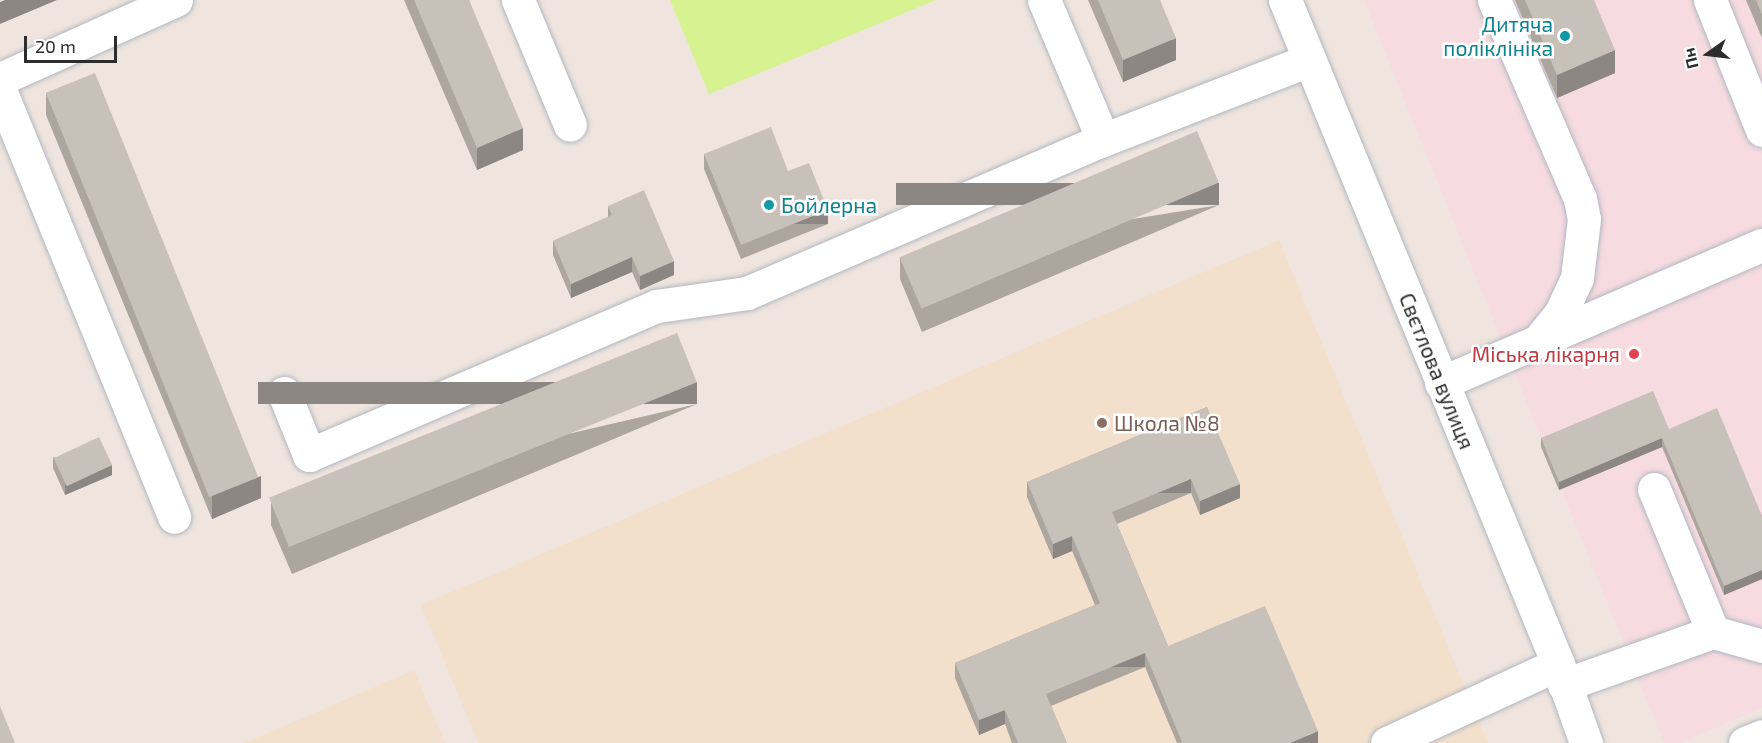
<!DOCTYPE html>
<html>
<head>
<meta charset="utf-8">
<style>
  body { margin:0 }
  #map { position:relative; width:1762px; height:743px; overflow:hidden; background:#efe5de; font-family:"Exo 2",sans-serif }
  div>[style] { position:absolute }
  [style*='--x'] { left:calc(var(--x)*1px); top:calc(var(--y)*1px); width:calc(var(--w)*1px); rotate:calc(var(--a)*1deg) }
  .education>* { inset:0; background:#f2e0cc }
  .medical>* { inset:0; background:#f6dbe0 }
  .pitch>* { inset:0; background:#d7f291 }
  .roads { filter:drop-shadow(0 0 2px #b2b7c1) drop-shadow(0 0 2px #b2b7c1) }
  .minor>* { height:33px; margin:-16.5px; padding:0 16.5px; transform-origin:16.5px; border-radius:16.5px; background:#fff }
  .wall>* { inset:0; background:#aca69f }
  .shaded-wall>* { inset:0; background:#8c8782; transform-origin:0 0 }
  .building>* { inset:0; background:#c8c1b9; transform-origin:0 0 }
  .dots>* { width:16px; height:16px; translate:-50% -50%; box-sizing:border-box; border:3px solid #fff; border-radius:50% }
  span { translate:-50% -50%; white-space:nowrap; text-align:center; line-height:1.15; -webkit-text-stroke:5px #fff; paint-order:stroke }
  .culture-label { font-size:21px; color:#0d838f }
  .right { translate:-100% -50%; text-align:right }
  .left { translate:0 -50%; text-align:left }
  .health-label { font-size:21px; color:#be3a42 }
  .street-label { font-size:21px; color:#2d2d2d }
  .education-label { font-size:21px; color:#785e54 }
  .north { position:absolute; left:1678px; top:24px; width:60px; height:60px; -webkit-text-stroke:4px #fff; paint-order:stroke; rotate:256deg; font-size:16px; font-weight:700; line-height:24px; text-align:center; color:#2d2d2d }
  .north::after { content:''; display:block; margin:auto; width:21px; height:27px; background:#2d2d2d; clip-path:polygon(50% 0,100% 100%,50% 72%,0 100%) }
  .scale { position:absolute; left:24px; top:36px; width:93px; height:27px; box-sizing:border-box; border:3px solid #2d2d2d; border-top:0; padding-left:8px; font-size:18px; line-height:21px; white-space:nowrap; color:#2d2d2d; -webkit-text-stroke:4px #fff; paint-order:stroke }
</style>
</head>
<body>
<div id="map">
  <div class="education">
    <i style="clip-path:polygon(1279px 240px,1488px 743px,478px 743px,421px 605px)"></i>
    <i style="clip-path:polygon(414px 670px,445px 743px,244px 743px)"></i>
  </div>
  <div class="medical">
    <i style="clip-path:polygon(1364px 0,1762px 0,1762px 708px,1680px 743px,1664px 743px)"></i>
  </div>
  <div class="pitch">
    <i style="clip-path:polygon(670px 0,936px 0,709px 94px)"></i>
  </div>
  <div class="roads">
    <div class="minor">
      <i style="--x:518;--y:0;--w:135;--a:67.4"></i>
      <i style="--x:1044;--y:0;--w:152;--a:67.1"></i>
      <i style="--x:1285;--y:0;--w:718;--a:67.65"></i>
      <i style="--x:1558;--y:664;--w:84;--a:70.5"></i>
      <i style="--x:1494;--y:0;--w:217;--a:66.6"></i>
      <i style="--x:1580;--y:199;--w:20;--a:79"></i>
      <i style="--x:1584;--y:219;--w:59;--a:96.8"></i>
      <i style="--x:1577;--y:278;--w:40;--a:115"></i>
      <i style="--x:1560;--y:314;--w:33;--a:129"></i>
      <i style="--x:1710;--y:0;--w:140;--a:68.2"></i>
      <i style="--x:0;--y:79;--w:193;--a:-24.2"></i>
      <i style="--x:0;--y:90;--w:461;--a:67.8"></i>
      <i style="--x:1441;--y:383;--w:349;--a:-23.3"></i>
      <i style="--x:284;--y:393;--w:67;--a:68"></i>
      <i style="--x:309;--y:455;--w:379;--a:-23.2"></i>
      <i style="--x:657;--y:306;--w:91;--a:-8.2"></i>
      <i style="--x:747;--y:293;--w:387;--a:-23.3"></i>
      <i style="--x:1103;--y:140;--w:221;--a:-21.2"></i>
      <i style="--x:1654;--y:489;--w:155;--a:67.6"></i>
      <i style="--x:1564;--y:685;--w:158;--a:-19.6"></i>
      <i style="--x:1713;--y:632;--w:51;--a:15.9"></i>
      <i style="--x:1387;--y:743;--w:188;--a:-24.8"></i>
      <i style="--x:1745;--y:743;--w:18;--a:-22"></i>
    </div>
  </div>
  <div class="wall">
    <i style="clip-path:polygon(404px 0,469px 0,523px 150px,477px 170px)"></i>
    <i style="clip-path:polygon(1088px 0,1160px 0,1176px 60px,1123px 82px)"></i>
    <i style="clip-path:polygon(1515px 0,1594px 0,1615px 73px,1557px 98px)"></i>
    <i style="clip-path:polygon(1746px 0,1762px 0,1762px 38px)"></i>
    <i style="clip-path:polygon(46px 93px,261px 498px,212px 519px,46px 115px)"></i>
    <i style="clip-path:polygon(704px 154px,788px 171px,828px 224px,741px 259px,704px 169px)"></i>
    <i style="clip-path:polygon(1219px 205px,922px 332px,900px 279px,900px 257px)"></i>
    <i style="clip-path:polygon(608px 206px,674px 275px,640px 290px,632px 272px,571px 298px,553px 255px,553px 241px,608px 217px)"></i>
    <i style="clip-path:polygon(697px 404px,292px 574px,271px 525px,271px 503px)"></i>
    <i style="clip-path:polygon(1207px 407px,1240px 498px,1200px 515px,1191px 493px,1117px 524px,1168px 646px,1318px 743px,1177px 743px,1145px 667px,1051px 706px,1067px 743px,1012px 743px,1005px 724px,979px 735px,955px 678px,955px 663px,1095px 605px,1072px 551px,1053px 559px,1027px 497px,1027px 482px)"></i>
    <i style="clip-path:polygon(1669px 429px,1762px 516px,1762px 579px,1724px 595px,1662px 447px,1559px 490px,1541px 447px,1541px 438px)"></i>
    <i style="clip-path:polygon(53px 457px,112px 475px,65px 495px,53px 468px)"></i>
  </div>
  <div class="shaded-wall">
    <i style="clip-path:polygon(5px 0,57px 0,0 24px,0 2px)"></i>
    <i style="clip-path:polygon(1176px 38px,1176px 60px,1123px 82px,1123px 60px)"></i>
    <i style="clip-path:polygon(1615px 50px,1615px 73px,1557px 98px,1557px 75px)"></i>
    <i style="clip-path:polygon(523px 128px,523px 150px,477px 170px,477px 148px)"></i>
    <i style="left:1219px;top:183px;width:22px;height:323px;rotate:90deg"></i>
    <i style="left:828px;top:210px;width:14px;height:94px;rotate:90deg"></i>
    <i style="clip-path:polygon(632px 257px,632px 272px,571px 298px,571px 284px)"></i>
    <i style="clip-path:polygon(674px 261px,674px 275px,640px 290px,640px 276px)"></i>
    <i style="left:697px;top:382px;width:22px;height:439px;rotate:90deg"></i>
    <i style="clip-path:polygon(1662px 438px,1662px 447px,1559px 490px,1559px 482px)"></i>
    <i style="clip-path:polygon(112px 465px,112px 475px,65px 495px,65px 485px)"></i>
    <i style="clip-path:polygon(261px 476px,261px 498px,212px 519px,212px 496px)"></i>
    <i style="left:1191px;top:479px;width:14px;height:86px;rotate:90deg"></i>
    <i style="clip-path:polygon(1240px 484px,1240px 498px,1200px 515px,1200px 501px)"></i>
    <i style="clip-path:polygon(1072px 536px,1072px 551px,1053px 559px,1053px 544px)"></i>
    <i style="clip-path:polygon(1762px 570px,1762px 579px,1724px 595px,1724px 586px)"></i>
    <i style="left:1145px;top:653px;width:14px;height:107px;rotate:90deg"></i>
    <i style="clip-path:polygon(1005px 710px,1005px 724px,979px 735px,979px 720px)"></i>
    <i style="clip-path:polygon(1318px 731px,1318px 743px,1290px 743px)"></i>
  </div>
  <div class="building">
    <i style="clip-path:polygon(414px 0,469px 0,523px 128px,477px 148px)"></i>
    <i style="clip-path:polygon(1098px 0,1160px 0,1176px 38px,1123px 60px)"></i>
    <i style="clip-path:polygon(1525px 0,1594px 0,1615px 50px,1557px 75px)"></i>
    <i style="clip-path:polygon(1756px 0,1762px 0,1762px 15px)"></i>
    <i style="left:95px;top:73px;width:436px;height:53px;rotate:68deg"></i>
    <i style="clip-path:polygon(771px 127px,788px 171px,809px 163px,828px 210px,741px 245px,704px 154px)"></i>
    <i style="left:1197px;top:131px;width:56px;height:323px;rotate:67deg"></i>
    <i style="clip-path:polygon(644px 190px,674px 261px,640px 276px,632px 257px,571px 284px,553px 241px,612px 215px,608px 206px)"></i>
    <i style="left:677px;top:333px;width:53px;height:440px;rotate:68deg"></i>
    <i style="clip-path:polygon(1653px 391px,1669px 429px,1717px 408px,1762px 516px,1762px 570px,1724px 586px,1662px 438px,1559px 482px,1541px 438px)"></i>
    <i style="clip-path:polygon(1207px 407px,1240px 484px,1200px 501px,1191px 479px,1112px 512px,1168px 646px,1265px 606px,1318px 731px,1290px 743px,1180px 743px,1182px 742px,1145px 653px,1046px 694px,1067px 743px,1018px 743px,1005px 710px,979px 720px,955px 663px,1100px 603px,1072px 536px,1053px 544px,1027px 482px)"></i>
    <i style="left:99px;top:437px;width:31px;height:50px;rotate:65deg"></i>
    <i style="clip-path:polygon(0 706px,15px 743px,0 743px)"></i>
  </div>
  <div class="dots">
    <i style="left:1565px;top:36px;background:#0f9aa8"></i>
    <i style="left:769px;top:205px;background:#0f9aa8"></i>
    <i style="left:1634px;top:354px;background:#e0444e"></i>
    <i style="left:1102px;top:423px;background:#8d6e63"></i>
  </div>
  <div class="culture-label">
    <span class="right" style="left:1553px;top:36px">Дитяча<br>поліклініка</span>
    <span class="left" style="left:781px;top:205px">Бойлерна</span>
  </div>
  <div class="health-label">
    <span class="right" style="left:1620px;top:354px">Міська лікарня</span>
  </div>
  <div class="street-label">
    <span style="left:1437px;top:371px;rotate:68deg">Свєтлова вулиця</span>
  </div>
  <div class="education-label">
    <span class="left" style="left:1114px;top:423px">Школа №8</span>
  </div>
  <div class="north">Пн</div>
  <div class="scale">20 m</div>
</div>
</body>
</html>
